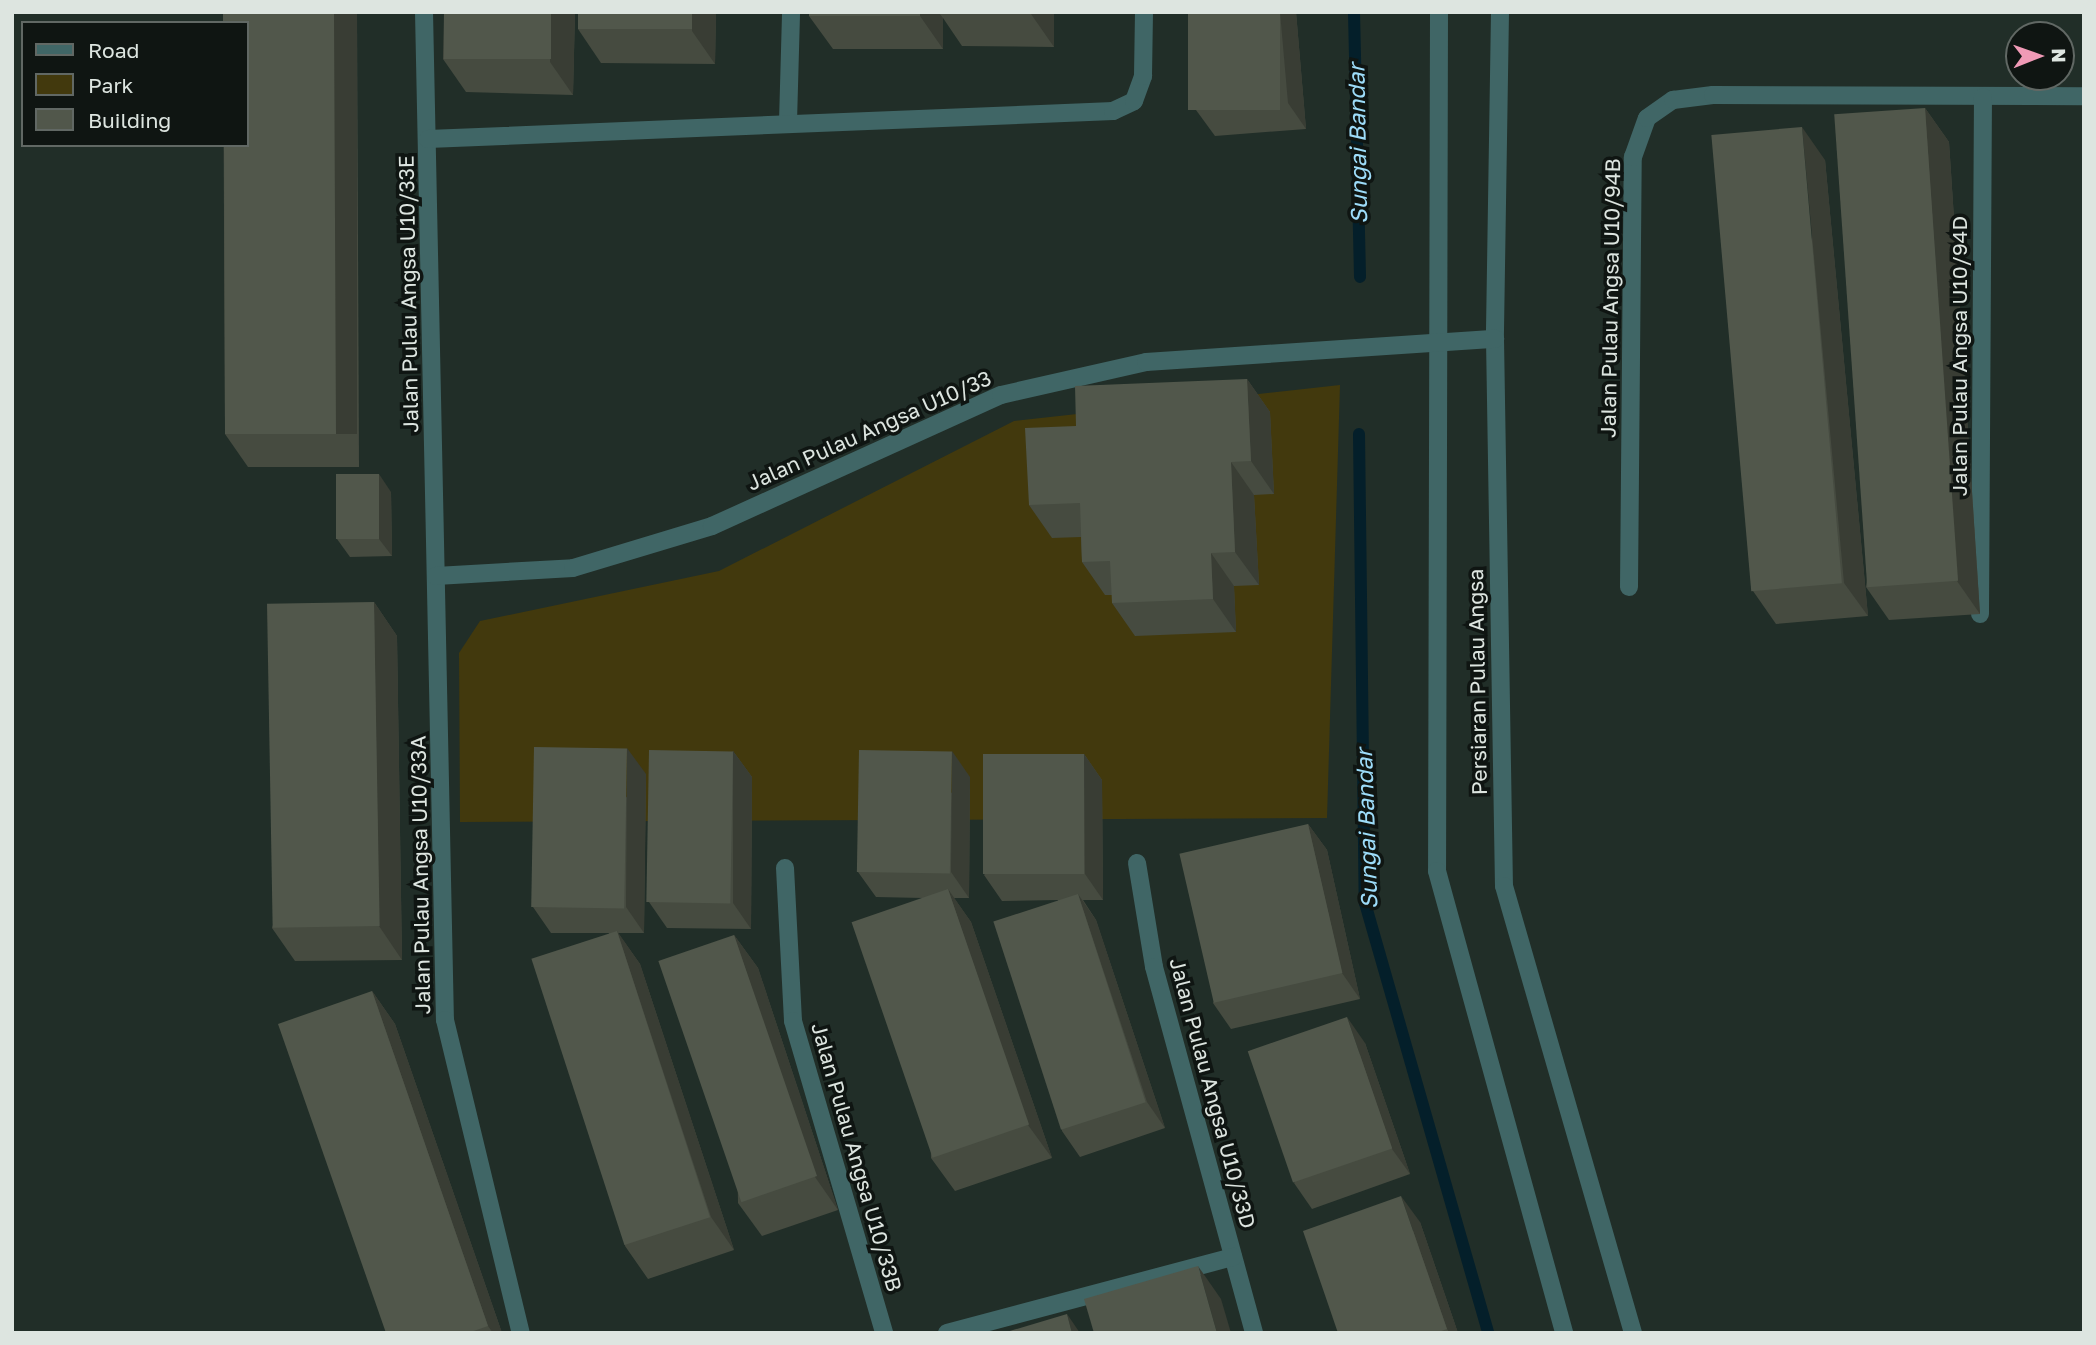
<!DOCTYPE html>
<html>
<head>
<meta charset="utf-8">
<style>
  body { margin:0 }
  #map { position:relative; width:2096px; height:1345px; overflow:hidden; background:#212e28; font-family:"Golos Text",sans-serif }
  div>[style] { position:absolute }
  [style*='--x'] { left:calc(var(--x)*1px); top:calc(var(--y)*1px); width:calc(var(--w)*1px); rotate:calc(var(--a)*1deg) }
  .green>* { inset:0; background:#42390d }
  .stream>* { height:12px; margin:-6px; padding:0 6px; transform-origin:6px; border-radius:6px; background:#041f2a }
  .minor>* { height:18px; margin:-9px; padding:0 9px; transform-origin:9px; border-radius:9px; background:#406666 }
  .wall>* { inset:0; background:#464b40 }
  .shaded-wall>* { inset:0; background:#393d34; transform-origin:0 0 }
  .building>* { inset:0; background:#51574b; transform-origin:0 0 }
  span { translate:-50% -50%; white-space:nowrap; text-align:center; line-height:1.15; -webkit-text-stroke:7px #0f1512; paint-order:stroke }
  .street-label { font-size:21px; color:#dde5e0 }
  .water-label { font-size:23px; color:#9ddcf9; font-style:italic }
  .frame { position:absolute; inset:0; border:14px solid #dde5e0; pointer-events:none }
  .legend { position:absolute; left:21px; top:21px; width:228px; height:126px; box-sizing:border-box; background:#0f1512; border:2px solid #616864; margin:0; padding:9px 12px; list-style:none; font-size:21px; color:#dde5e0 }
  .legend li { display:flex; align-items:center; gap:14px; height:35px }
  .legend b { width:35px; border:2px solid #616864 }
  .north { position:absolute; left:2005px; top:21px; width:70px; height:70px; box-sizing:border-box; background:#0f1512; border:2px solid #616864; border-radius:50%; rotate:89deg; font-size:19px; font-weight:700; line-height:28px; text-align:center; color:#dde5e0 }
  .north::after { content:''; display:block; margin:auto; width:24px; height:32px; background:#f09ab6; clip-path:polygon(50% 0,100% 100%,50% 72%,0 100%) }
</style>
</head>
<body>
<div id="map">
  <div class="green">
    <i style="clip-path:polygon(1340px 385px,1327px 818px,460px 822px,459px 653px,480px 621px,719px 571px,1014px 421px)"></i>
  </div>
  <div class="stream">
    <i style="--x:1354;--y:12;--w:265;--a:88.7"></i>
    <i style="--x:1359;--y:434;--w:469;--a:89.3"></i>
    <i style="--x:1365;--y:903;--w:447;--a:74"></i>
  </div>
  <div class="minor">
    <i style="--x:424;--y:12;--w:1008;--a:88.81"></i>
    <i style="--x:445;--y:1020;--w:322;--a:76.4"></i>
    <i style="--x:1439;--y:12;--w:859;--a:90.13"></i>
    <i style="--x:1437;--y:871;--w:479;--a:74.6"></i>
    <i style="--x:1500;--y:12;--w:327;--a:90.9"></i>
    <i style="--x:1495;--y:339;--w:547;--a:89.06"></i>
    <i style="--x:1504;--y:886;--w:465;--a:73.9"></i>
    <i style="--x:788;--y:122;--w:110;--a:-88.4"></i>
    <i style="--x:428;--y:139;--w:686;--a:-2.34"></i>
    <i style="--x:1113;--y:111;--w:23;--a:-25"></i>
    <i style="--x:1134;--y:101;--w:27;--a:-70"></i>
    <i style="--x:1143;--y:76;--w:64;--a:-89.1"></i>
    <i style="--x:436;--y:576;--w:137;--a:-3.3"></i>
    <i style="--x:573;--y:568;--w:145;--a:-16.8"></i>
    <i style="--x:712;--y:526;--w:317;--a:-24.4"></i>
    <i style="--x:1001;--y:395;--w:149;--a:-12.8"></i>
    <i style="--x:1146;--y:362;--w:350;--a:-3.8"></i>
    <i style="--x:1629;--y:587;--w:430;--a:-89.5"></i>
    <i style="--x:1633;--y:157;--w:41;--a:-70.3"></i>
    <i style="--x:1647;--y:118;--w:32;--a:-35"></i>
    <i style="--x:1673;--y:100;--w:40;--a:-7.1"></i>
    <i style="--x:1713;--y:95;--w:371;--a:0.2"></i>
    <i style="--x:1980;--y:614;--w:517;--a:-89.67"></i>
    <i style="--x:1137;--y:863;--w:105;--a:80.7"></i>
    <i style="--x:1154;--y:967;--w:379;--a:74.7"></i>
    <i style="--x:785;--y:868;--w:153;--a:87"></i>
    <i style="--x:793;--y:1021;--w:325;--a:73.7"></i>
    <i style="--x:947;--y:1333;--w:296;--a:-14.9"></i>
  </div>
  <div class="wall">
    <i style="clip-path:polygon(223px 12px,357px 12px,359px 467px,248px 467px,225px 434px)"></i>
    <i style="clip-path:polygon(444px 12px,575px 12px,573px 95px,466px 92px,443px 59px)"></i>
    <i style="clip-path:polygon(716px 12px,715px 64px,601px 63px,578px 29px)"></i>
    <i style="clip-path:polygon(809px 12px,1054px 12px,1054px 47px,962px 46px,943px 18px,943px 49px,833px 49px,809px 16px)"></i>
    <i style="clip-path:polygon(1188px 12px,1296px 12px,1306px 129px,1215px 136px,1196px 110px)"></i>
    <i style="clip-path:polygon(1925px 108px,1949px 142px,1980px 614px,1889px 620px,1866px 587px)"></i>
    <i style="clip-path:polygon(1825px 160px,1868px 616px,1776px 624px,1753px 591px)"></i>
    <i style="clip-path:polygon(1247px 379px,1270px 412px,1274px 494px,1254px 495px,1259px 585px,1234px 586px,1236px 632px,1135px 636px,1112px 603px,1112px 595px,1105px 595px,1082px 562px,1081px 537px,1052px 538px,1029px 505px,1076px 426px)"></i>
    <i style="clip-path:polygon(391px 492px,392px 556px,350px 557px,337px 539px)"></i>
    <i style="clip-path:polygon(374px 602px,397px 636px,402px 960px,295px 961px,272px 928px)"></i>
    <i style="clip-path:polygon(733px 751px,752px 777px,751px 929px,667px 928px,649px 902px)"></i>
    <i style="clip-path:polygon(1084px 754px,1102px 780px,1103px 900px,1083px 900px,1096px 920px,1165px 1128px,1080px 1157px,1062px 1131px,1058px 900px,1002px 901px,984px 875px)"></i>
    <i style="clip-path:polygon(646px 774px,644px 933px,618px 933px,640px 964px,734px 1250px,648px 1279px,625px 1246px,609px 933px,551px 933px,533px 907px)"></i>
    <i style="clip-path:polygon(970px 777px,969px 898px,954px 898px,971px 922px,1052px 1158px,955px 1191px,931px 1158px,923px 898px,876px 897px,858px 872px)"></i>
    <i style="clip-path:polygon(1308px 824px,1327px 850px,1360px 999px,1231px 1029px,1213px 1003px)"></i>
    <i style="clip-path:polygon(734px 935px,758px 968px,838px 1210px,762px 1236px,738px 1203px)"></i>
    <i style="clip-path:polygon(372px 991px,395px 1024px,502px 1333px,386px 1333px)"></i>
    <i style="clip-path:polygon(1365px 1043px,1410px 1174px,1312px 1209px,1294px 1183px)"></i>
    <i style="clip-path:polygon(1420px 1222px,1458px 1333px,1338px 1333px)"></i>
  </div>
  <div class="shaded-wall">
    <i style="left:334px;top:12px;width:23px;height:422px"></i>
    <i style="clip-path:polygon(551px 12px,575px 12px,573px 95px,550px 62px)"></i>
    <i style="clip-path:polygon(692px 12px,716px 12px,715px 64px,692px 31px)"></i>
    <i style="clip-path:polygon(920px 12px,943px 12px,939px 13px,943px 18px,943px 49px,920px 16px)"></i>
    <i style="clip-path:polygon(1031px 12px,1054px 12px,1054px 47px,1031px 14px)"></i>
    <i style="clip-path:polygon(1280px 12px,1296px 12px,1306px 129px,1288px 103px)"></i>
    <i style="clip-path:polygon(1925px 108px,1949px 142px,1980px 614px,1957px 581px)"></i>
    <i style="clip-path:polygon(1802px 127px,1825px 160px,1868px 616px,1844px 583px)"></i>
    <i style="clip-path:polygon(1247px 379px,1270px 412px,1274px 494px,1251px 461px)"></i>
    <i style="clip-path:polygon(1231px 462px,1254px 495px,1259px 585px,1235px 552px)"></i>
    <i style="clip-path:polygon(379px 474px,391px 492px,392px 556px,379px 539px)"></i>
    <i style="clip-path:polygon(1211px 553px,1234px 586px,1236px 632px,1213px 599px)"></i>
    <i style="clip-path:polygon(374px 602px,397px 636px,402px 960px,379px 926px)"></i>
    <i style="clip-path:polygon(627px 748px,646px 774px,644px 933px,626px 907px)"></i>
    <i style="clip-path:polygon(733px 751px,752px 777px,751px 929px,733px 903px)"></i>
    <i style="clip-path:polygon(952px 751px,970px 777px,969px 898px,951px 872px)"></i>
    <i style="clip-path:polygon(1084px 754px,1102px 780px,1103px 900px,1085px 874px)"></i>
    <i style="clip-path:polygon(1308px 824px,1327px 850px,1360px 999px,1342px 973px)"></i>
    <i style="clip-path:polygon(948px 889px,971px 922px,1052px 1158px,1028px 1125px)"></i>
    <i style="clip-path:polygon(1078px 894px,1096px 920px,1165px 1128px,1147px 1102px)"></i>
    <i style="clip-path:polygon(617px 931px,640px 964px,734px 1250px,711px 1217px)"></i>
    <i style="clip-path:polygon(734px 935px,758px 968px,838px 1210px,815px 1177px)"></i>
    <i style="clip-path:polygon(372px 991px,395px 1024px,502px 1333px,493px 1333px,488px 1326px)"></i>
    <i style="clip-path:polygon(1347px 1017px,1365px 1043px,1410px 1174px,1392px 1149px)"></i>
    <i style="clip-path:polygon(1401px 1196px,1420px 1222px,1458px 1333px,1450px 1333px,1447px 1329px)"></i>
    <i style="clip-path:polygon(1198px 1266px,1221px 1299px,1231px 1333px,1217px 1333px)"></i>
    <i style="clip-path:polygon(1067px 1314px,1080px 1333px,1072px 1333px)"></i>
  </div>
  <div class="building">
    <i style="clip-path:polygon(223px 12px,334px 12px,336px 434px,225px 434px,224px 145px,247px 145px,247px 23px,223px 23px)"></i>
    <i style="left:444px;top:12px;width:107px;height:47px"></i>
    <i style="left:578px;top:12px;width:114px;height:17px"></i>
    <i style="left:809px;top:12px;width:111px;height:4px"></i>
    <i style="clip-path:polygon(939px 12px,1031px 12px,1031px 14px)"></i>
    <i style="left:1188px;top:12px;width:92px;height:98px"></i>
    <i style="left:1925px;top:108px;width:474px;height:91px;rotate:86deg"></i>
    <i style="left:1802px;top:127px;width:458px;height:91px;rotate:85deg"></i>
    <i style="clip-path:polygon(1247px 379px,1251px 461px,1231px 462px,1235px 552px,1211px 553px,1213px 599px,1112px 603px,1110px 561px,1082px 562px,1080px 503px,1029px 505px,1025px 428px,1076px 426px,1075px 386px)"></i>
    <i style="left:336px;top:474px;width:43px;height:65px"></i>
    <i style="left:374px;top:602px;width:324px;height:107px;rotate:89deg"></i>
    <i style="left:534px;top:747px;width:93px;height:160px;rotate:1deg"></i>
    <i style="left:649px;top:750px;width:84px;height:152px;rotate:1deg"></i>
    <i style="left:859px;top:750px;width:93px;height:122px;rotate:1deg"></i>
    <i style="left:1084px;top:754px;width:120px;height:101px;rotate:90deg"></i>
    <i style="left:1308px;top:824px;width:153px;height:132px;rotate:77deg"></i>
    <i style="left:948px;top:889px;width:249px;height:102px;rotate:71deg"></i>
    <i style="left:1078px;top:894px;width:219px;height:89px;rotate:72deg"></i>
    <i style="left:617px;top:931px;width:301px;height:90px;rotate:72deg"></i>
    <i style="left:734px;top:935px;width:255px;height:80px;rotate:71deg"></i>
    <i style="clip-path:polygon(372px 991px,488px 1326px,468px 1333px,386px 1333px,278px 1024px)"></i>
    <i style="left:1347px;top:1017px;width:139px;height:105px;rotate:71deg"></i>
    <i style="clip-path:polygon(1401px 1196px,1447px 1329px,1436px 1333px,1338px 1333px,1303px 1231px)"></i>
    <i style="clip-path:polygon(1198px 1266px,1217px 1333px,1094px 1333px,1084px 1299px)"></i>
    <i style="clip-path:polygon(1067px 1314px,1072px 1333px,1003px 1333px)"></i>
  </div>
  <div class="street-label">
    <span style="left:408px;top:294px;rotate:-91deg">Jalan Pulau Angsa U10/33E</span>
    <span style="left:1610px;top:298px;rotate:-89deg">Jalan Pulau Angsa U10/94B</span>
    <span style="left:1959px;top:356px;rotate:-90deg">Jalan Pulau Angsa U10/94D</span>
    <span style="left:869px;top:430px;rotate:-24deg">Jalan Pulau Angsa U10/33</span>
    <span style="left:1477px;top:682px;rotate:-91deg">Persiaran Pulau Angsa</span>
    <span style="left:420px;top:875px;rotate:-91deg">Jalan Pulau Angsa U10/33A</span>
    <span style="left:1213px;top:1093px;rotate:75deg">Jalan Pulau Angsa U10/33D</span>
    <span style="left:857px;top:1157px;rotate:74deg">Jalan Pulau Angsa U10/33B</span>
  </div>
  <div class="water-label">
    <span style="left:1357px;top:144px;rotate:-91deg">Sungai Bandar</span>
    <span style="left:1366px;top:829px;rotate:-92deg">Sungai Bandar</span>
  </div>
  <div class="frame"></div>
  <ul class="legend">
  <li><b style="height:9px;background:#406666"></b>Road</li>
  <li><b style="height:19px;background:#42390d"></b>Park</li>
  <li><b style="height:19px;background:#51574b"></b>Building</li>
  </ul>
  <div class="north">N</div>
</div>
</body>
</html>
